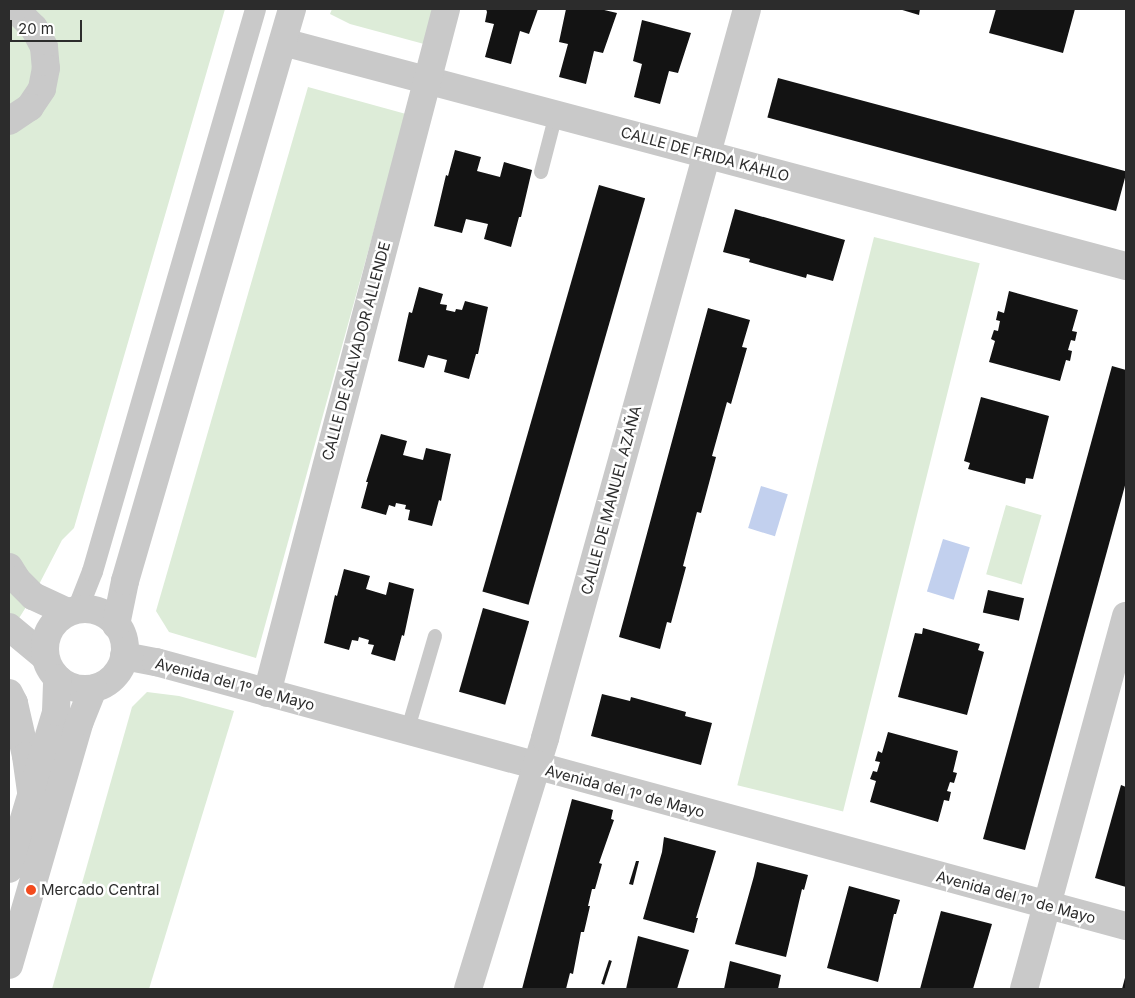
<!DOCTYPE html>
<html>
<head>
<meta charset="utf-8">
<style>
  body { margin:0 }
  #map { position:relative; width:1135px; height:998px; overflow:hidden; background:#fff; font-family:Inter,sans-serif }
  div>[style] { position:absolute }
  [style*='--x'] { left:calc(var(--x)*1px); top:calc(var(--y)*1px); width:calc(var(--w)*1px); rotate:calc(var(--a)*1deg) }
  .green>* { inset:0; background:#ddecd8; transform-origin:0 0 }
  .water>* { inset:0; background:#c2d0ee; transform-origin:0 0 }
  .building>* { inset:0; background:#131313; transform-origin:0 0 }
  .service>* { height:14px; margin:-7px; padding:0 7px; transform-origin:7px; border-radius:7px; background:#c9c9c9 }
  .pedestrian>* { height:21px; margin:-10.5px; padding:0 10.5px; transform-origin:10.5px; border-radius:10.5px; background:#c9c9c9 }
  .minor>* { height:28px; margin:-14px; padding:0 14px; transform-origin:14px; border-radius:14px; background:#c9c9c9 }
  .tertiary>* { height:28px; margin:-14px; padding:0 14px; transform-origin:14px; border-radius:14px; background:#c9c9c9 }
  .tertiary>.ring { margin:-14px; padding:0; box-sizing:content-box; background:none; border:28px solid #c9c9c9; border-radius:50% }
  .dots>* { width:14px; height:14px; translate:-50% -50%; box-sizing:border-box; border:2px solid #fff; border-radius:50% }
  span { translate:-50% -50%; white-space:nowrap; text-align:center; line-height:1.15; -webkit-text-stroke:5px #fff; paint-order:stroke }
  .street-label { font-size:15px; color:#2c2c2c }
  .poi-label { font-size:15px; color:#2c2c2c }
  .left { translate:0 -50%; text-align:left }
  .frame { position:absolute; inset:0; border:10px solid #2c2c2c; pointer-events:none }
  .scale { position:absolute; left:10px; top:20px; width:72px; height:22px; box-sizing:border-box; border:2px solid #2c2c2c; border-top:0; padding-left:6px; font-size:15px; line-height:18px; white-space:nowrap; color:#2c2c2c; -webkit-text-stroke:4px #fff; paint-order:stroke }
</style>
</head>
<body>
<div id="map">
  <div class="green">
    <i style="clip-path:polygon(9px 9px,225px 9px,74px 528px,62px 540px,33px 596px,9px 634px)"></i>
    <i style="clip-path:polygon(332px 9px,435px 9px,424px 44px,350px 24px,330px 14px)"></i>
    <i style="clip-path:polygon(308px 87px,406px 114px,256px 658px,169px 632px,156px 611px)"></i>
    <i style="left:874px;top:237px;width:109px;height:565px;rotate:14deg"></i>
    <i style="left:1006px;top:505px;width:37px;height:72px;rotate:16deg"></i>
    <i style="clip-path:polygon(147px 692px,179px 696px,234px 711px,149px 989px,52px 989px,132px 707px)"></i>
  </div>
  <div class="water">
    <i style="left:761px;top:486px;width:28px;height:44px;rotate:17deg"></i>
    <i style="left:943px;top:539px;width:28px;height:55px;rotate:17deg"></i>
  </div>
  <div class="building">
    <i style="clip-path:polygon(486px 9px,538px 9px,529px 34px,520px 31px,511px 64px,485px 57px,494px 24px,485px 22px,487px 12px)"></i>
    <i style="clip-path:polygon(566px 9px,600px 9px,617px 13px,603px 53px,594px 51px,586px 84px,559px 77px,568px 44px,559px 42px)"></i>
    <i style="clip-path:polygon(899px 9px,920px 9px,919px 15px)"></i>
    <i style="clip-path:polygon(996px 9px,1075px 9px,1063px 53px,989px 33px)"></i>
    <i style="clip-path:polygon(642px 20px,691px 33px,678px 73px,669px 71px,660px 104px,634px 97px,642px 64px,633px 61px)"></i>
    <i style="left:778px;top:78px;width:361px;height:41px;rotate:15deg"></i>
    <i style="clip-path:polygon(455px 150px,481px 157px,477px 171px,500px 177px,504px 162px,532px 170px,521px 217px,519px 217px,511px 247px,484px 239px,488px 224px,466px 219px,462px 233px,434px 226px,446px 175px,448px 176px)"></i>
    <i style="left:599px;top:185px;width:48px;height:423px;rotate:16deg"></i>
    <i style="clip-path:polygon(735px 209px,845px 240px,833px 281px,807px 274px,806px 278px,749px 262px,750px 259px,723px 252px)"></i>
    <i style="clip-path:polygon(419px 287px,443px 294px,440px 304px,447px 305px,446px 310px,455px 312px,456px 309px,462px 310px,465px 301px,488px 307px,478px 354px,476px 354px,469px 379px,444px 372px,447px 360px,428px 355px,424px 368px,398px 361px,409px 312px,412px 313px)"></i>
    <i style="clip-path:polygon(1009px 291px,1078px 310px,1072px 331px,1077px 332px,1075px 341px,1071px 340px,1068px 350px,1072px 351px,1070px 361px,1066px 360px,1060px 381px,989px 362px,995px 341px,991px 339px,994px 330px,998px 331px,1000px 321px,996px 320px,998px 311px,1004px 313px)"></i>
    <i style="clip-path:polygon(708px 308px,750px 320px,742px 347px,747px 348px,731px 404px,727px 402px,712px 456px,716px 457px,701px 513px,697px 512px,683px 566px,686px 567px,671px 623px,667px 622px,660px 649px,619px 637px)"></i>
    <i style="clip-path:polygon(1112px 366px,1126px 370px,1126px 482px,1025px 850px,983px 839px)"></i>
    <i style="clip-path:polygon(981px 397px,1049px 416px,1033px 479px,1026px 478px,1025px 484px,968px 469px,970px 463px,964px 461px)"></i>
    <i style="clip-path:polygon(381px 434px,407px 441px,403px 455px,423px 460px,426px 448px,451px 454px,441px 501px,439px 500px,432px 526px,408px 520px,410px 510px,405px 509px,406px 505px,396px 503px,395px 507px,389px 505px,386px 515px,361px 508px,368px 482px,366px 482px)"></i>
    <i style="clip-path:polygon(344px 569px,370px 576px,366px 589px,386px 595px,389px 582px,414px 589px,404px 636px,402px 635px,395px 661px,371px 654px,374px 645px,368px 644px,369px 640px,359px 637px,358px 641px,352px 640px,349px 650px,324px 643px,335px 595px,337px 596px)"></i>
    <i style="left:988px;top:590px;width:37px;height:23px;rotate:13deg"></i>
    <i style="left:483px;top:608px;width:48px;height:87px;rotate:16deg"></i>
    <i style="clip-path:polygon(923px 628px,980px 644px,978px 650px,984px 652px,967px 715px,898px 697px,915px 633px,922px 634px)"></i>
    <i style="clip-path:polygon(602px 694px,630px 701px,631px 697px,686px 712px,685px 716px,712px 723px,701px 765px,591px 736px)"></i>
    <i style="clip-path:polygon(888px 732px,958px 751px,953px 772px,957px 773px,954px 783px,950px 782px,947px 791px,951px 792px,949px 801px,944px 800px,938px 822px,870px 802px,876px 781px,870px 779px,873px 771px,877px 772px,880px 762px,875px 761px,878px 751px,882px 753px)"></i>
    <i style="clip-path:polygon(1121px 785px,1126px 787px,1126px 887px,1095px 878px)"></i>
    <i style="clip-path:polygon(572px 799px,613px 810px,611px 819px,614px 820px,599px 863px,602px 864px,595px 889px,592px 889px,588px 906px,590px 906px,584px 932px,581px 932px,573px 974px,570px 973px,566px 989px,522px 989px)"></i>
    <i style="clip-path:polygon(664px 837px,716px 851px,696px 918px,698px 918px,694px 933px,643px 919px,662px 852px)"></i>
    <i style="clip-path:polygon(636px 861px,639px 861px,633px 885px,629px 884px)"></i>
    <i style="clip-path:polygon(757px 862px,808px 875px,804px 890px,802px 889px,786px 957px,735px 944px,754px 876px)"></i>
    <i style="clip-path:polygon(849px 886px,900px 900px,896px 914px,894px 914px,878px 982px,827px 968px)"></i>
    <i style="clip-path:polygon(941px 911px,992px 924px,973px 989px,920px 989px)"></i>
    <i style="clip-path:polygon(638px 936px,689px 950px,677px 989px,626px 989px)"></i>
    <i style="left:609px;top:960px;width:3px;height:25px;rotate:18deg"></i>
    <i style="clip-path:polygon(730px 961px,781px 975px,778px 989px,724px 989px)"></i>
    <i style="clip-path:polygon(1126px 974px,1126px 989px,1122px 989px)"></i>
  </div>
  <div class="service">
    <i style="--x:541;--y:172;--w:60;--a:-75.5"></i>
    <i style="--x:407;--y:732;--w:100;--a:-73.7"></i>
  </div>
  <div class="pedestrian">
    <i style="--x:77;--y:609;--w:41;--a:-68.5"></i>
    <i style="--x:92;--y:571;--w:585;--a:-73.83"></i>
  </div>
  <div class="minor">
    <i style="--x:9;--y:9;--w:11;--a:22"></i>
    <i style="--x:19;--y:13;--w:21;--a:45"></i>
    <i style="--x:34;--y:28;--w:21;--a:62"></i>
    <i style="--x:44;--y:47;--w:21;--a:85"></i>
    <i style="--x:46;--y:68;--w:21;--a:101"></i>
    <i style="--x:42;--y:89;--w:22;--a:124"></i>
    <i style="--x:30;--y:107;--w:25;--a:146"></i>
    <i style="--x:283;--y:42;--w:872;--a:14.88"></i>
    <i style="--x:9;--y:567;--w:15;--a:58"></i>
    <i style="--x:17;--y:580;--w:23;--a:45"></i>
    <i style="--x:33;--y:596;--w:38;--a:25"></i>
    <i style="--x:9;--y:627;--w:47;--a:39.8"></i>
    <i style="--x:124;--y:656;--w:33;--a:11"></i>
    <i style="--x:156;--y:662;--w:1005;--a:15.23"></i>
    <i style="--x:9;--y:693;--w:11;--a:63"></i>
    <i style="--x:14;--y:703;--w:54;--a:77.2"></i>
    <i style="--x:26;--y:756;--w:36;--a:82"></i>
    <i style="--x:267;--y:693;--w:707;--a:-75.33"></i>
    <i style="--x:468;--y:989;--w:263;--a:-72.9"></i>
    <i style="--x:545;--y:738;--w:756;--a:-74.51"></i>
    <i style="--x:1024;--y:989;--w:387;--a:-74.7"></i>
  </div>
  <div class="tertiary">
    <i class="ring" style="left:45px;top:609px;width:52px;height:52px"></i>
    <i style="--x:116;--y:625;--w:45;--a:-78.4"></i>
    <i style="--x:125;--y:581;--w:596;--a:-73.72"></i>
    <i style="--x:9;--y:869;--w:164;--a:-73.3"></i>
    <i style="--x:56;--y:712;--w:34;--a:-88"></i>
    <i style="--x:9;--y:965;--w:254;--a:-73.8"></i>
    <i style="--x:80;--y:721;--w:35;--a:-68"></i>
  </div>
  <div class="dots">
    <i style="left:31px;top:890px;background:#f34b1e"></i>
  </div>
  <div class="street-label">
    <span style="left:705px;top:154px;rotate:15deg">CALLE DE FRIDA KAHLO</span>
    <span style="left:356px;top:351px;rotate:-75deg">CALLE DE SALVADOR ALLENDE</span>
    <span style="left:611px;top:500px;rotate:-75deg">CALLE DE MANUEL AZAÑA</span>
    <span style="left:235px;top:684px;rotate:15deg">Avenida del 1º de Mayo</span>
    <span style="left:625px;top:791px;rotate:15deg">Avenida del 1º de Mayo</span>
    <span style="left:1016px;top:897px;rotate:15deg">Avenida del 1º de Mayo</span>
  </div>
  <div class="poi-label">
    <span class="left" style="left:41px;top:890px">Mercado Central</span>
  </div>
  <div class="frame"></div>
  <div class="scale">20 m</div>
</div>
</body>
</html>
